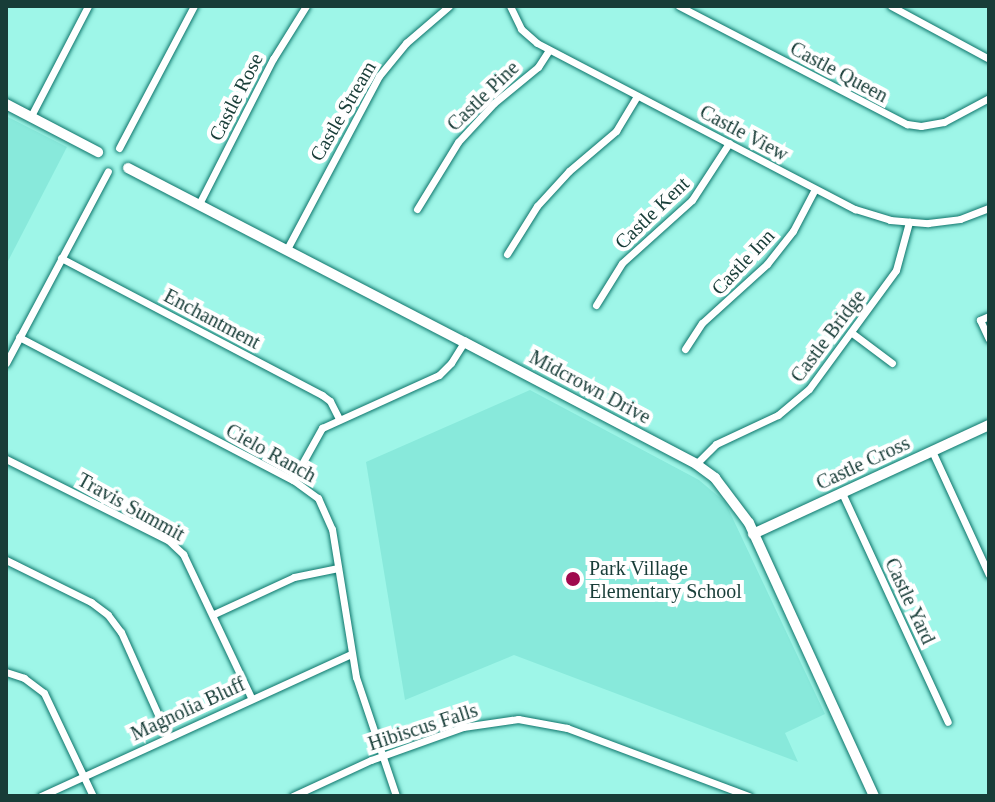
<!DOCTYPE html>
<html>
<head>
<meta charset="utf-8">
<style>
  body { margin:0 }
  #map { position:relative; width:995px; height:802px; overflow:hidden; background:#9ef6e8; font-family:"Times New Roman",serif }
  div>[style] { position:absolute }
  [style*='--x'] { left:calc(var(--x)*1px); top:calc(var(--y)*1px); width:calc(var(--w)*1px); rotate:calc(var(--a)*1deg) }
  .built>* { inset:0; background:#88e9db }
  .roads { filter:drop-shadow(0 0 2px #0d746a) drop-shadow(0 0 2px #0d746a) }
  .street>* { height:7px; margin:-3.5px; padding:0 3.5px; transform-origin:3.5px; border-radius:3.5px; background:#fff }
  .secondary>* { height:10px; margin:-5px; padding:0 5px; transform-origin:5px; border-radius:5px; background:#fff }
  .dots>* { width:22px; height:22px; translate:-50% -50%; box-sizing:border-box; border:4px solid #fff; border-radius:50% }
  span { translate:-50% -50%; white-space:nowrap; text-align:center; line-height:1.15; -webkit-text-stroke:8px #fff; paint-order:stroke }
  .street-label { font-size:20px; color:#183d38 }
  .poi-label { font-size:20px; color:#183d38 }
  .left { translate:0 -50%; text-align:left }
  .frame { position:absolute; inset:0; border:8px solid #183d38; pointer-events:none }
</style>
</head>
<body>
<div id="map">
  <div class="built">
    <i style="clip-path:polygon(6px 116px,67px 147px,6px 265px)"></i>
    <i style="clip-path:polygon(530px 390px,699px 480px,725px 502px,825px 714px,785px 733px,798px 762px,514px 655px,405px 700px,366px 462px)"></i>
  </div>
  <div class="roads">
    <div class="street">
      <i style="--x:510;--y:6;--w:25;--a:64"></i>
      <i style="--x:521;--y:29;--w:21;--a:41"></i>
      <i style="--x:537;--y:43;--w:359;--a:27.6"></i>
      <i style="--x:855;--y:209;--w:37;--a:17"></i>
      <i style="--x:890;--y:220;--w:38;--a:5"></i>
      <i style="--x:928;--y:223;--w:32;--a:-7"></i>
      <i style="--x:960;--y:219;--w:31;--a:-21"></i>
      <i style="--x:679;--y:6;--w:257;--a:27.4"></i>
      <i style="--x:907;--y:124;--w:14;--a:8"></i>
      <i style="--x:921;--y:126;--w:23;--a:-10"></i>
      <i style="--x:944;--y:122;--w:51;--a:-28.1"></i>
      <i style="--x:891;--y:6;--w:111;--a:28.4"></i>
      <i style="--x:31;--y:116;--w:124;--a:-62.6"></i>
      <i style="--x:119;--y:148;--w:161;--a:-62.2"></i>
      <i style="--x:199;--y:204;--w:163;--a:-63"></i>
      <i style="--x:273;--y:59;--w:62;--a:-58.1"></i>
      <i style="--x:417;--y:209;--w:79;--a:-58.5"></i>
      <i style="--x:458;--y:142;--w:53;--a:-47.3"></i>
      <i style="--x:494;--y:103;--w:57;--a:-39.3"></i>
      <i style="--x:538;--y:67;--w:20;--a:-57"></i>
      <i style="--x:287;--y:249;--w:196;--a:-62"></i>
      <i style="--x:379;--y:76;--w:43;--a:-50.7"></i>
      <i style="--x:406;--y:43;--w:57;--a:-40.7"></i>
      <i style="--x:507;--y:254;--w:57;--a:-58"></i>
      <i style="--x:537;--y:206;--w:47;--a:-47.6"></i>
      <i style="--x:569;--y:171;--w:62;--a:-40.4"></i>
      <i style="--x:616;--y:131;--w:41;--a:-59"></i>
      <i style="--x:61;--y:258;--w:295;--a:27.7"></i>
      <i style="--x:322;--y:395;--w:10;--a:37"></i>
      <i style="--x:330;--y:401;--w:20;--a:63"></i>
      <i style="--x:596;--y:305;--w:49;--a:-58.2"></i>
      <i style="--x:622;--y:263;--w:94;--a:-42"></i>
      <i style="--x:692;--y:200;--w:68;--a:-57"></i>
      <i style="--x:989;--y:316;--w:10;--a:156"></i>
      <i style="--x:980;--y:320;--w:21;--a:65"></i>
      <i style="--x:852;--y:333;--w:50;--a:36.9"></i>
      <i style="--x:19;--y:337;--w:309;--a:27.6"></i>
      <i style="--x:293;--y:480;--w:31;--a:36"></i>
      <i style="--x:318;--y:498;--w:34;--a:66"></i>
      <i style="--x:332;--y:529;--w:150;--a:80.8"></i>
      <i style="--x:356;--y:677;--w:126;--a:71.4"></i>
      <i style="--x:685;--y:349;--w:31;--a:-57"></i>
      <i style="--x:702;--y:323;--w:88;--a:-42.2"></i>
      <i style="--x:767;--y:264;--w:42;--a:-51.8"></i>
      <i style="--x:793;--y:231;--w:47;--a:-62.4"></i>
      <i style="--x:6;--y:363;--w:217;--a:-62"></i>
      <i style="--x:932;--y:451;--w:136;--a:65.3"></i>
      <i style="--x:6;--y:459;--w:181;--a:26.6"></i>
      <i style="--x:168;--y:540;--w:21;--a:43"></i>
      <i style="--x:183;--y:554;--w:158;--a:64.6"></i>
      <i style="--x:696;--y:464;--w:28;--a:-45"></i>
      <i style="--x:716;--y:444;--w:68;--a:-25.1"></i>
      <i style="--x:778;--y:415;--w:40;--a:-40"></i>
      <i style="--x:809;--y:389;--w:147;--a:-53.8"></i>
      <i style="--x:896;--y:270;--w:50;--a:-74.8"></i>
      <i style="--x:293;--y:480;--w:60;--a:-60.9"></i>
      <i style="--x:322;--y:428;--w:128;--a:-24.4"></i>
      <i style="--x:439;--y:375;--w:17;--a:-45"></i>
      <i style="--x:451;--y:363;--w:25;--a:-58"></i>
      <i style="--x:842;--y:493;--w:252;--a:65.2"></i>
      <i style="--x:6;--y:560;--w:95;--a:26.3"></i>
      <i style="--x:91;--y:602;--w:21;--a:37"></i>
      <i style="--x:108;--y:615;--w:21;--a:53"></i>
      <i style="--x:121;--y:632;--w:115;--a:65.9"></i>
      <i style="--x:214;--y:614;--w:88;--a:-24.8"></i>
      <i style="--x:294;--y:577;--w:45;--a:-11.6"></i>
      <i style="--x:6;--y:672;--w:19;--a:18"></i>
      <i style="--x:24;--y:678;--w:25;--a:37"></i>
      <i style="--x:44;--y:693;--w:114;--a:64.6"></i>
      <i style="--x:41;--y:796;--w:341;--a:-24.6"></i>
      <i style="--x:293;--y:796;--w:86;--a:-24.8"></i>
      <i style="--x:371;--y:760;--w:98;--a:-19.7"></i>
      <i style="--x:463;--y:727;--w:56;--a:-8.3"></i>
      <i style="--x:518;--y:719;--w:50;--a:10.4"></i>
      <i style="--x:567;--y:728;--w:194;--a:20.5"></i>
    </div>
    <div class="secondary">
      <i style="--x:6;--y:104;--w:104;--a:27.6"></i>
      <i style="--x:128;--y:168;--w:378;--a:27.4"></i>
      <i style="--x:464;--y:342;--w:262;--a:27.7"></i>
      <i style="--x:696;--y:464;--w:24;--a:36"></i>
      <i style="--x:715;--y:478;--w:56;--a:52.9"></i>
      <i style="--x:749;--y:523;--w:300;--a:65.4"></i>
      <i style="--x:753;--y:534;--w:260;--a:-24.8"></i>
    </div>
  </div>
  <div class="dots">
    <i style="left:573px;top:579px;background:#a0094d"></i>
  </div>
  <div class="street-label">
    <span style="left:839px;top:72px;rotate:28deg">Castle Queen</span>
    <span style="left:483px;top:96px;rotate:-44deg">Castle Pine</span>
    <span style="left:236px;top:97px;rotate:-63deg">Castle Rose</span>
    <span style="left:343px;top:111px;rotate:-60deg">Castle Stream</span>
    <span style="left:744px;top:133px;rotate:28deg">Castle View</span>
    <span style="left:652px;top:213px;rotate:-44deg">Castle Kent</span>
    <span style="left:743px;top:262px;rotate:-47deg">Castle Inn</span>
    <span style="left:212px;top:319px;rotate:28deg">Enchantment</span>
    <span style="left:828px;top:336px;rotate:-53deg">Castle Bridge</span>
    <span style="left:590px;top:387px;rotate:28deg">Midcrown Drive</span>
    <span style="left:271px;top:453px;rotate:29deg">Cielo Ranch</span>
    <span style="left:863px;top:463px;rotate:-25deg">Castle Cross</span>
    <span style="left:131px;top:507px;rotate:29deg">Travis Summit</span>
    <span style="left:910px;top:601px;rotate:65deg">Castle Yard</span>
    <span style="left:188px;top:709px;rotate:-25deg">Magnolia Bluff</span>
    <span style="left:423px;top:727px;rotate:-18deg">Hibiscus Falls</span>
  </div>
  <div class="poi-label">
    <span class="left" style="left:589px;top:580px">Park Village<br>Elementary School</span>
  </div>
  <div class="frame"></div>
</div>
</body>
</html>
